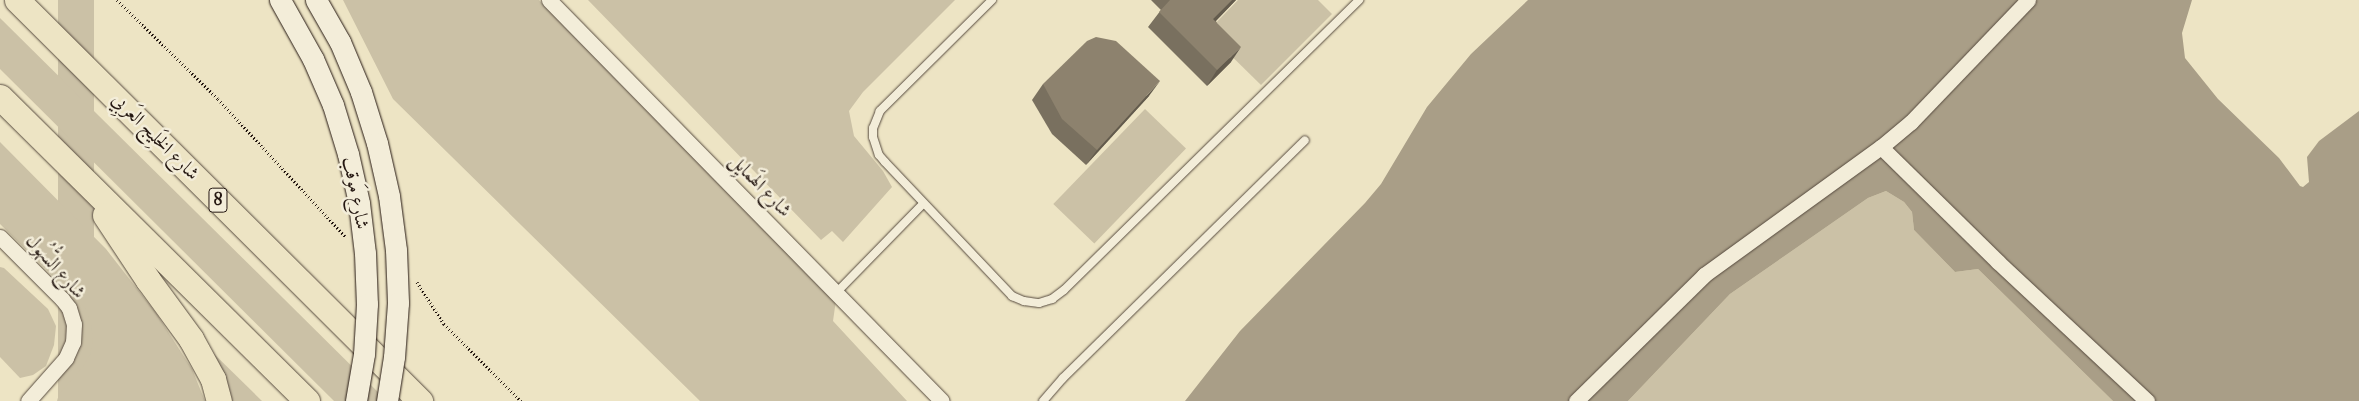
<!DOCTYPE html>
<html>
<head>
<meta charset="utf-8">
<style>
  body { margin:0 }
  #map { position:relative; width:2359px; height:401px; overflow:hidden; background:#ede4c4; font-family:"IM FELL French Canon",Amiri,serif }
  div>[style] { position:absolute }
  [style*='--x'] { left:calc(var(--x)*1px); top:calc(var(--y)*1px); width:calc(var(--w)*1px); rotate:calc(var(--a)*1deg) }
  .green>* { inset:0; background:#cbc1a6; transform-origin:0 0 }
  .water>* { inset:0; background:#a99e87 }
  .path>* { height:3px; margin-top:-1.5px; transform-origin:0; background:repeating-linear-gradient(90deg,#241711 0 1px,transparent 0 3.5px) }
  .roads { filter:drop-shadow(0 0 1px #564a3e) drop-shadow(0 0 1px #564a3e) }
  .service>* { height:8px; margin:-4px; padding:0 4px; transform-origin:4px; border-radius:4px; background:#f3edd9 }
  .minor>* { height:15px; margin:-7.5px; padding:0 7.5px; transform-origin:7.5px; border-radius:7.5px; background:#f3edd9 }
  .trunk>* { height:25px; margin:-12.5px; padding:0 12.5px; transform-origin:12.5px; border-radius:12.5px; background:#ede4c4 }
  .bridges { filter:drop-shadow(0 0 1px #241711) drop-shadow(0 0 1px #241711) }
  .secondary-bridge>* { height:21px; margin:-10.5px; padding:0 10.5px; transform-origin:10.5px; border-radius:10.5px; background:#f3edd9 }
  .wall>* { inset:0; background:#79705f }
  .shaded-wall>* { inset:0; background:#635b4d }
  .building>* { inset:0; background:#8d826e }
  span { translate:-50% -50%; white-space:nowrap; text-align:center; line-height:1.15; -webkit-text-stroke:5px #f3edd9; paint-order:stroke }
  .shield-label span { padding:1px 4px; background:#f3edd9; border:1px solid; border-radius:4px; -webkit-text-stroke-width:0 }
  .shield-label { font-size:18px; color:#241711; font-weight:700 }
  .street-label { font-size:19px; color:#241711 }
</style>
</head>
<body>
<div id="map">
  <div class="green">
    <i style="left:58px;top:0;width:36px;height:569px"></i>
    <i style="clip-path:polygon(343px 0,539px 0,836px 300px,833px 321px,907px 401px,700px 401px,393px 99px)"></i>
    <i style="clip-path:polygon(588px 0,955px 0,863px 92px,849px 111px,854px 136px,883px 171px,892px 187px,843px 242px,832px 231px,821px 240px)"></i>
    <i style="clip-path:polygon(1238px 0,1318px 0,1332px 14px,1261px 85px,1207px 32px)"></i>
    <i style="clip-path:polygon(0 18px,387px 401px,334px 401px,0 69px)"></i>
    <i style="left:1145px;top:109px;width:57px;height:132px;rotate:44deg"></i>
    <i style="clip-path:polygon(0 142px,106px 249px,156px 313px,192px 369px,205px 401px,57px 401px,59px 394px,82px 368px,90px 355px,93px 339px,91px 324px,85px 308px,0 224px)"></i>
    <i style="clip-path:polygon(1886px 191px,1904px 202px,1912px 212px,1914px 230px,1955px 272px,1978px 269px,2113px 401px,1628px 401px,1730px 294px,1868px 198px)"></i>
    <i style="clip-path:polygon(0 267px,4px 268px,48px 309px,56px 326px,54px 345px,46px 366px,33px 375px,20px 378px,0 357px)"></i>
    <i style="clip-path:polygon(210px 350px,262px 401px,228px 401px)"></i>
  </div>
  <div class="water">
    <i style="clip-path:polygon(1528px 0,2192px 0,2182px 33px,2185px 58px,2218px 99px,2279px 158px,2300px 186px,2303px 187px,2309px 182px,2307px 157px,2319px 141px,2359px 111px,2359px 401px,2113px 401px,1978px 269px,1955px 272px,1914px 230px,1912px 212px,1904px 202px,1886px 191px,1868px 198px,1730px 294px,1628px 401px,1185px 401px,1240px 331px,1365px 203px,1381px 184px,1427px 107px,1471px 54px)"></i>
  </div>
  <div class="path">
    <i style="--x:117;--y:0;--w:141;--a:44.4"></i>
    <i style="--x:218;--y:99;--w:187;--a:47.2"></i>
    <i style="--x:417;--y:282;--w:50;--a:57.3"></i>
    <i style="--x:444;--y:324;--w:109;--a:45"></i>
  </div>
  <div class="roads">
    <div class="service">
      <i style="--x:992;--y:0;--w:158;--a:135.3"></i>
      <i style="--x:880;--y:111;--w:18;--a:112"></i>
      <i style="--x:873;--y:128;--w:9;--a:90"></i>
      <i style="--x:873;--y:137;--w:19;--a:72"></i>
      <i style="--x:879;--y:155;--w:9;--a:49"></i>
      <i style="--x:885;--y:162;--w:185;--a:46.5"></i>
      <i style="--x:1012;--y:296;--w:13;--a:23"></i>
      <i style="--x:1024;--y:301;--w:15;--a:8"></i>
      <i style="--x:1039;--y:303;--w:14;--a:-17"></i>
      <i style="--x:1052;--y:299;--w:15;--a:-37"></i>
      <i style="--x:1064;--y:290;--w:414;--a:-44.5"></i>
      <i style="--x:836;--y:293;--w:124;--a:-45.7"></i>
      <i style="--x:1043;--y:401;--w:30;--a:-49"></i>
      <i style="--x:1063;--y:378;--w:339;--a:-44.5"></i>
    </div>
    <div class="minor">
      <i style="--x:549;--y:0;--w:561;--a:45.58"></i>
      <i style="--x:1881;--y:147;--w:164;--a:44.5"></i>
      <i style="--x:1998;--y:262;--w:204;--a:43"></i>
      <i style="--x:0;--y:237;--w:88;--a:45"></i>
      <i style="--x:62;--y:299;--w:11;--a:52"></i>
      <i style="--x:69;--y:308;--w:17;--a:73"></i>
      <i style="--x:74;--y:324;--w:18;--a:93"></i>
      <i style="--x:73;--y:342;--w:17;--a:114"></i>
      <i style="--x:66;--y:358;--w:57;--a:131.5"></i>
      <i style="--x:1576;--y:401;--w:180;--a:-44.5"></i>
      <i style="--x:1704;--y:275;--w:218;--a:-35.9"></i>
      <i style="--x:1881;--y:147;--w:39;--a:-40"></i>
      <i style="--x:1911;--y:122;--w:169;--a:-46.2"></i>
    </div>
    <div class="trunk">
      <i style="--x:17;--y:0;--w:569;--a:44.86"></i>
      <i style="--x:0;--y:97;--w:432;--a:44.7"></i>
      <i style="--x:105;--y:215;--w:78;--a:56.5"></i>
      <i style="--x:148;--y:280;--w:73;--a:53.9"></i>
      <i style="--x:191;--y:339;--w:46;--a:61.2"></i>
      <i style="--x:213;--y:379;--w:23;--a:75"></i>
    </div>
  </div>
  <div class="bridges">
    <div class="secondary-bridge">
      <i style="--x:280;--y:0;--w:68;--a:60.8"></i>
      <i style="--x:313;--y:59;--w:50;--a:66.5"></i>
      <i style="--x:333;--y:105;--w:51;--a:73"></i>
      <i style="--x:348;--y:154;--w:50;--a:77.3"></i>
      <i style="--x:359;--y:203;--w:50;--a:83.2"></i>
      <i style="--x:365;--y:253;--w:51;--a:87.8"></i>
      <i style="--x:367;--y:304;--w:50;--a:93.4"></i>
      <i style="--x:364;--y:354;--w:48;--a:99.7"></i>
      <i style="--x:316;--y:0;--w:48;--a:60.3"></i>
      <i style="--x:340;--y:42;--w:54;--a:67.2"></i>
      <i style="--x:361;--y:92;--w:53;--a:72.6"></i>
      <i style="--x:377;--y:143;--w:54;--a:77.2"></i>
      <i style="--x:389;--y:196;--w:54;--a:82.6"></i>
      <i style="--x:396;--y:250;--w:53;--a:87.8"></i>
      <i style="--x:398;--y:303;--w:54;--a:94.2"></i>
      <i style="--x:394;--y:357;--w:45;--a:99"></i>
    </div>
  </div>
  <div class="wall">
    <i style="clip-path:polygon(1151px 0,1236px 0,1216px 21px,1231px 62px,1207px 86px,1148px 27px,1161px 10px)"></i>
    <i style="clip-path:polygon(1043px 84px,1149px 96px,1086px 165px,1052px 134px,1032px 100px)"></i>
  </div>
  <div class="shaded-wall">
    <i style="clip-path:polygon(1232px 0,1236px 0,1203px 34px,1213px 19px)"></i>
    <i style="clip-path:polygon(1241px 47px,1231px 62px,1207px 86px,1217px 70px)"></i>
    <i style="clip-path:polygon(1160px 81px,1149px 96px,1086px 165px,1097px 150px)"></i>
  </div>
  <div class="building">
    <i style="clip-path:polygon(1170px 0,1232px 0,1213px 19px,1241px 47px,1217px 70px,1159px 12px)"></i>
    <i style="clip-path:polygon(1096px 37px,1116px 41px,1160px 81px,1097px 150px,1062px 119px,1043px 84px,1087px 41px)"></i>
  </div>
  <div class="shield-label">
    <span style="left:218px;top:200px">8</span>
  </div>
  <div class="street-label">
    <span style="left:155px;top:137px;rotate:45deg">شارع الخَلِيج العَربِي</span>
    <span style="left:760px;top:186px;rotate:46deg">شارع الهَمايِل</span>
    <span style="left:355px;top:193px;rotate:79deg">شارع مَوقب</span>
    <span style="left:55px;top:267px;rotate:48deg">شارع السُّهُول</span>
  </div>
</div>
</body>
</html>
